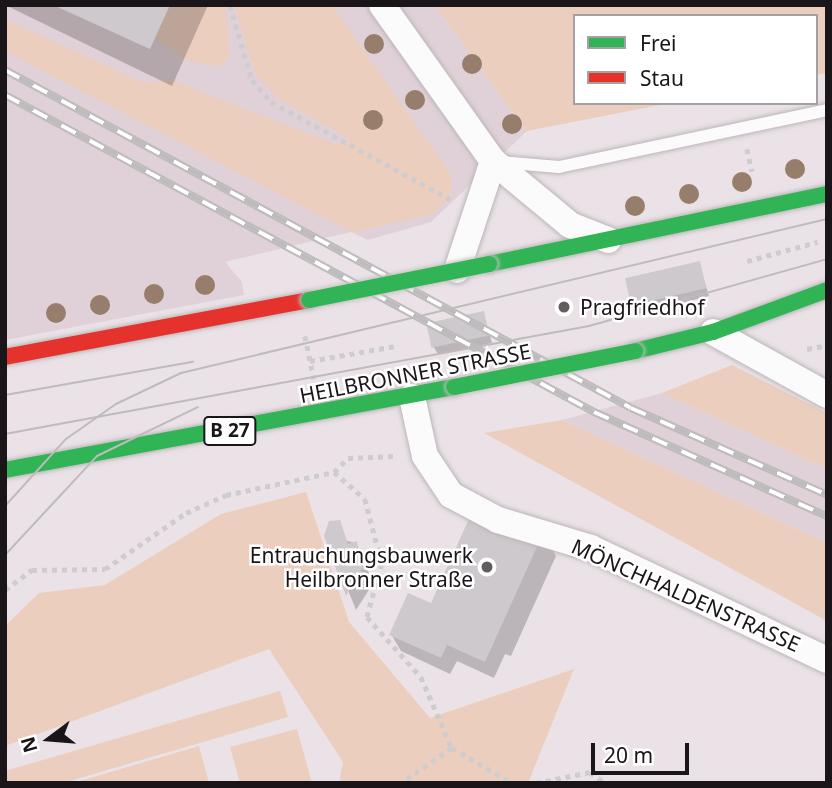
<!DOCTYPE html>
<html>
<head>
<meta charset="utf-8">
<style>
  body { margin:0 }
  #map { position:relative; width:832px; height:788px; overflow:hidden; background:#eae2e6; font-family:"Noto Sans",sans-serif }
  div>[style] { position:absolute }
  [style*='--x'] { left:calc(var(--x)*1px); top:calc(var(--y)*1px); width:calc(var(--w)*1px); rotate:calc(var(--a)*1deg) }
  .built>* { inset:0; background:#e0d1d8 }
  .green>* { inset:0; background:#ebcebe }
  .shadow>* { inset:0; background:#0003 }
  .building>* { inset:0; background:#cec9cd; transform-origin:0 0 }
  .path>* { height:4.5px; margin-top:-2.25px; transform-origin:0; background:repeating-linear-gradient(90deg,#cecccd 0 5px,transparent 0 10px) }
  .roads { filter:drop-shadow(0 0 2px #bcb6b9) drop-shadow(0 0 2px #bcb6b9) }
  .lane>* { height:12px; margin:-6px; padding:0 6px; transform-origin:6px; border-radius:6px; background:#fcfbfb }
  .street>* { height:26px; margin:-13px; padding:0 13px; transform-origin:13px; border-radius:13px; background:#fcfbfb }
  .fast>* { height:16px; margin:-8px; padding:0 8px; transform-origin:8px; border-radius:8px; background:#30b455 }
  .jam>* { height:16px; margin:-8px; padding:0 8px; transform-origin:8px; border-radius:8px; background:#e5322d }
  .tram>* { height:2px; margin:-1px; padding:0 1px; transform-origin:1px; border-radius:1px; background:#bdbbbc }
  .rail>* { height:8px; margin-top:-4px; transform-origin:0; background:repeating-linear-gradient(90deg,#fff 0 16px,#bdbbbc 0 32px); box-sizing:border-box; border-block:2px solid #bdbbbc }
  .bridges { filter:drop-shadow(0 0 2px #c6c1c4) drop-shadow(0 0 2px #c6c1c4) }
  .fast-bridge>* { height:16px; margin:-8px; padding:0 8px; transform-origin:8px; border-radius:8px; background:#30b455 }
  .trees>* { width:20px; height:20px; margin:-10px; border-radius:50%; background:#977d6b }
  .dots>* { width:19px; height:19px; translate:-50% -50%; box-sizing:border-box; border:4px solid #fff; border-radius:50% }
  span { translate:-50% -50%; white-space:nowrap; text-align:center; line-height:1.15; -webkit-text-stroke:5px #fff; paint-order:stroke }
  .shield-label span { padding:2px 5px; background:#fff; border:2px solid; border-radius:5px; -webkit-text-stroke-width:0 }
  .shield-label { font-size:19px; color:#1a1518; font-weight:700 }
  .poi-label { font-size:21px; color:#1a1518 }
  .left { translate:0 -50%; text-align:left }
  .right { translate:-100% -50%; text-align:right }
  .street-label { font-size:21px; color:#1a1518 }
  .frame { position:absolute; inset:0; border:7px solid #1a1518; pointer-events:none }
  .legend { position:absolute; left:573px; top:14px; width:245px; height:91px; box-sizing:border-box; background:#fff; border:2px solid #a3a1a3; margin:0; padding:9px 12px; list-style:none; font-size:21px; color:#1a1518 }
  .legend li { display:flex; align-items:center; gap:14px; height:35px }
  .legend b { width:35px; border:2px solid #a3a1a3 }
  .north { position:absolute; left:14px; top:704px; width:70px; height:70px; -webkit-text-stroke:5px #fff; paint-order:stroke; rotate:254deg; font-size:19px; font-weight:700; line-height:28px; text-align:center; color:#1a1518 }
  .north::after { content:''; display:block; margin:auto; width:24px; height:32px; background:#1a1518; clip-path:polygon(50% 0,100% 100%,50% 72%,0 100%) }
  .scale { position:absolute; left:591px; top:743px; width:98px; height:32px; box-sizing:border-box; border:4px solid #1a1518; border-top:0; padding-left:9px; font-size:21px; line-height:24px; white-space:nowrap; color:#1a1518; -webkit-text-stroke:5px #fff; paint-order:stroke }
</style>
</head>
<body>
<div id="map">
  <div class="built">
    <i style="clip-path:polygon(5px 5px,434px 5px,527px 131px,431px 222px,368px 240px,351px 232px,225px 262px,242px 282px,244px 295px,5px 340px)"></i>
    <i style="clip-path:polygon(662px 393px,827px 469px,827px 543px,562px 420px)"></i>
  </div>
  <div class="green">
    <i style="clip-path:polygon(170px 5px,226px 5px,229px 57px,220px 67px,188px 61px,155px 38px)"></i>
    <i style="clip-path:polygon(234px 5px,332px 5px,451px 175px,450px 198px,432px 214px,352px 232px,5px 51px,5px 19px,144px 83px,172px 80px,335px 144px,350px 140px,277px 97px,256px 75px)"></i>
    <i style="clip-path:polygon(434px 5px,827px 5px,827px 73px,816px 75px,816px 16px,575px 16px,575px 103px,670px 103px,527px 131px)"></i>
    <i style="clip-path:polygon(732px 365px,827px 413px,827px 469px,662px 393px)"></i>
    <i style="clip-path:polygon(562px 420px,827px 543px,827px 621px,484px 433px)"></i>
    <i style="clip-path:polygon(306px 492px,349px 622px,430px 718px,574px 669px,528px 783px,339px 783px,343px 762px,269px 649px,5px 746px,5px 626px,39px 593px,105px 585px,221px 514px)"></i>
    <i style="clip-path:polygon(280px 691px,288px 717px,63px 783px,5px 783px,5px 771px)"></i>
    <i style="clip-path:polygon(297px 729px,312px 783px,240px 783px,230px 747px)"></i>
    <i style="clip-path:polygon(199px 746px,209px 783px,73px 783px)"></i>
  </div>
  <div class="shadow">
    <i style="clip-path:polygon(5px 5px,208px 5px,172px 86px)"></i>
    <i style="clip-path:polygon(699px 263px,709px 296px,638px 314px,633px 306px)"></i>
    <i style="clip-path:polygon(483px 313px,492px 343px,438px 354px,433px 346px)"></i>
    <i style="clip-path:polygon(543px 532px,556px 556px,511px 656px,505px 654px,494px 678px,457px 661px,450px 674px,401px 651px,391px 634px)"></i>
    <i style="clip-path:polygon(326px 536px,356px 543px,365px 560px,372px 585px,356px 610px)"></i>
  </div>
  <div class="building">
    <i style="clip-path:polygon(53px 5px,170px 5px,150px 49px)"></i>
    <i style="left:700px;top:261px;width:28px;height:77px;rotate:77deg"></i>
    <i style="left:484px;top:311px;width:25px;height:59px;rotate:78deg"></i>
    <i style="clip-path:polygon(477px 501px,544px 531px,485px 662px,447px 645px,441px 658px,389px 635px,408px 593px,431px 603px)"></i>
    <i style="clip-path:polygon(340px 520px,348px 544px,357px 541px,363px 567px,346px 596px,324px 536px,329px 521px)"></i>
  </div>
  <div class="path">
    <i style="--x:230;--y:5;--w:78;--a:73.7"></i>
    <i style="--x:252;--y:80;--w:29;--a:49"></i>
    <i style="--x:271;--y:102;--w:204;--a:28.5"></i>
    <i style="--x:747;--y:149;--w:23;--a:77"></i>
    <i style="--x:747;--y:261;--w:73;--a:-15.2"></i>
    <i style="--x:305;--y:336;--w:44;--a:78.2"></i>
    <i style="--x:807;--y:349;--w:20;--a:-11"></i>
    <i style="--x:310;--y:361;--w:87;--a:-9.9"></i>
    <i style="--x:334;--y:472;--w:41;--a:41.1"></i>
    <i style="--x:365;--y:499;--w:67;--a:75.3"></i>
    <i style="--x:382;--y:564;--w:55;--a:105.8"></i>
    <i style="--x:367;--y:617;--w:81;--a:48"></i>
    <i style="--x:421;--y:677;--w:77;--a:66.4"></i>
    <i style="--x:452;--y:748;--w:61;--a:145"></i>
    <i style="--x:5;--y:590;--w:34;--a:-37"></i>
    <i style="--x:32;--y:570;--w:73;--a:-0.8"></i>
    <i style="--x:105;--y:569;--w:98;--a:-34.7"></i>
    <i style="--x:186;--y:513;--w:44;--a:-24.2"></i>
    <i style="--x:226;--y:495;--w:110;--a:-12"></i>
    <i style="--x:334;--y:472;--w:20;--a:-45"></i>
    <i style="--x:348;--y:458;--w:48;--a:-2.4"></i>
    <i style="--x:452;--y:748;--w:69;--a:30.3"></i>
    <i style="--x:536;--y:783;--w:55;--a:-11.5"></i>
    <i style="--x:590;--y:772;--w:19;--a:36"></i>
  </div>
  <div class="roads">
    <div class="lane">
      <i style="--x:500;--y:162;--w:59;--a:4.8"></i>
      <i style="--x:559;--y:167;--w:274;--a:-12"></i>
    </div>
    <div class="street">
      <i style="--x:382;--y:5;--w:191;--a:54.6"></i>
      <i style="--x:493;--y:161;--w:100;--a:39.7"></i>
      <i style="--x:570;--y:225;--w:41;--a:21.5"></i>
      <i style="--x:457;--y:270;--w:115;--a:-71.7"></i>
      <i style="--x:713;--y:332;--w:130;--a:28.9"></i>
      <i style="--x:412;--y:397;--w:60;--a:77.6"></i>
      <i style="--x:425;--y:456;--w:47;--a:56.3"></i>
      <i style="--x:451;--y:495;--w:53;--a:28"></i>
      <i style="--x:498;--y:520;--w:97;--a:16.8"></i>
      <i style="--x:591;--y:548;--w:261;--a:25.4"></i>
    </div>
    <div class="fast">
      <i style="--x:489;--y:264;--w:345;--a:-11.7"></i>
      <i style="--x:635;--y:351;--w:80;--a:-13.7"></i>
      <i style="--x:713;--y:332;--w:121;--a:-20.2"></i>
      <i style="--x:5;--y:470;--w:457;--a:-10.5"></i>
    </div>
    <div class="jam">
      <i style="--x:5;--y:357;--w:309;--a:-10.6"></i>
    </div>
  </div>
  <div class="tram">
    <i style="--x:5;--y:395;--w:191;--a:-10"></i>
    <i style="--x:5;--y:434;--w:594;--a:-10.48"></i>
    <i style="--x:589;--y:326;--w:247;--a:-15.7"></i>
    <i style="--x:5;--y:506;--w:91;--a:-47.7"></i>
    <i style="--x:66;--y:439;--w:61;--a:-35"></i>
    <i style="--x:116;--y:404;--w:72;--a:-25.5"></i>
    <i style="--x:181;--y:373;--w:664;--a:-13.41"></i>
    <i style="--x:5;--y:555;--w:135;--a:-47.1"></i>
    <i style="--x:97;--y:456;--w:112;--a:-25.9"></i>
  </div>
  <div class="rail">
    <i style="--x:5;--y:70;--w:711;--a:28.37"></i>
    <i style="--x:631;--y:408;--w:214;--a:23.9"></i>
    <i style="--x:5;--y:95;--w:669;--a:28.29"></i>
    <i style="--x:594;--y:412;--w:255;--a:24.1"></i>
  </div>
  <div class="bridges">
    <div class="fast-bridge">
      <i style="--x:309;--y:300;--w:184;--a:-11.3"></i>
      <i style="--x:454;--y:387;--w:185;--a:-11.2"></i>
    </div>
  </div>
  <div class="trees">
    <i style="left:374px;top:44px"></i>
    <i style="left:472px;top:64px"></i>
    <i style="left:415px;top:100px"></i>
    <i style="left:373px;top:120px"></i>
    <i style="left:512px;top:124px"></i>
    <i style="left:795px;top:169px"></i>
    <i style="left:742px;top:182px"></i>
    <i style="left:689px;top:194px"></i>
    <i style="left:635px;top:206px"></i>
    <i style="left:205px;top:285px"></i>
    <i style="left:154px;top:294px"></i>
    <i style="left:100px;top:305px"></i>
    <i style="left:56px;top:313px"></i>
  </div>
  <div class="dots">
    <i style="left:564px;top:307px;background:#635d60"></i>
    <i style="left:487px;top:567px;background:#635d60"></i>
  </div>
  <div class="shield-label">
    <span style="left:230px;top:431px">B 27</span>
  </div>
  <div class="poi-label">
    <span class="left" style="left:580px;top:307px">Pragfriedhof</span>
    <span class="right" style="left:473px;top:567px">Entrauchungsbauwerk<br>Heilbronner Straße</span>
  </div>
  <div class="street-label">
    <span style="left:415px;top:373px;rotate:-11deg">HEILBRONNER STRASSE</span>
    <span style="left:686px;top:595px;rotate:24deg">MÖNCHHALDENSTRASSE</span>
  </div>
  <div class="frame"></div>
  <ul class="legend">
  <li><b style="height:9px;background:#30b455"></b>Frei</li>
  <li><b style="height:9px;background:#e5322d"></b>Stau</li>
  </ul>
  <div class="north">N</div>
  <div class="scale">20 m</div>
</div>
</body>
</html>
